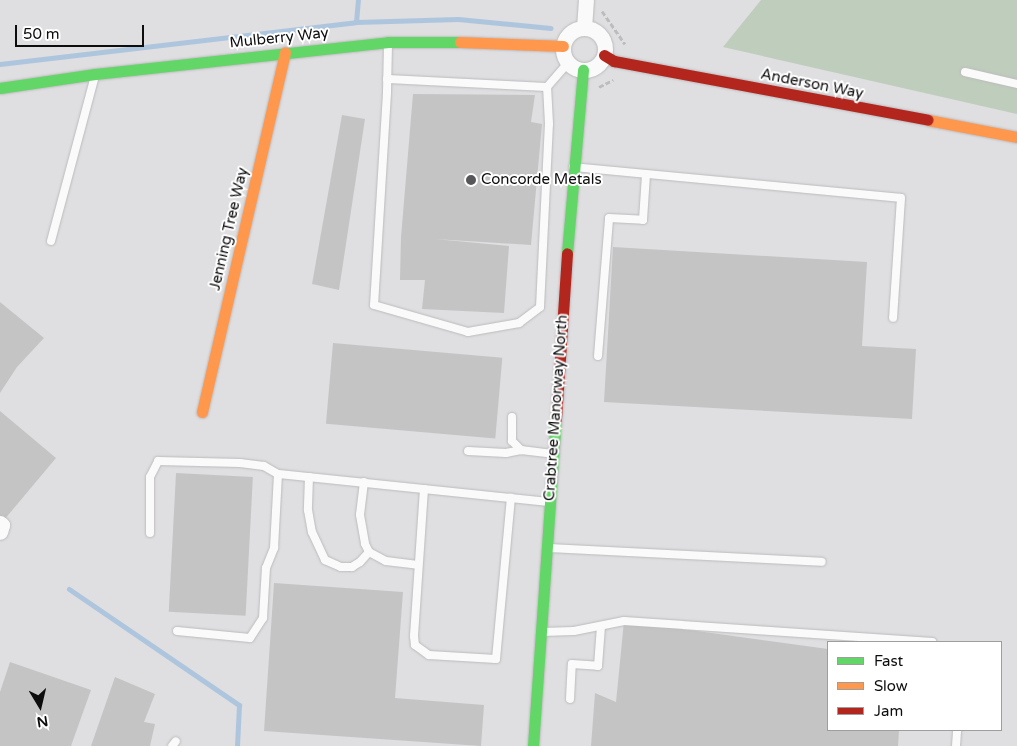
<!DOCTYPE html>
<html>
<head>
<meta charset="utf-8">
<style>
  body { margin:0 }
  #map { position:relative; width:1017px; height:746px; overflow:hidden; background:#dfdee0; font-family:"Varela Round",sans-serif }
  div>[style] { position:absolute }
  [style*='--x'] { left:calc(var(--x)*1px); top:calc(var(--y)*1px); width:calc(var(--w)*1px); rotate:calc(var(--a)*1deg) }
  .green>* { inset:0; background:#bfcdbc }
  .stream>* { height:5px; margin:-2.5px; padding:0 2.5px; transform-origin:2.5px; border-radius:2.5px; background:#adc6de }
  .building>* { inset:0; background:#c5c4c5; transform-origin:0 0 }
  .path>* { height:3px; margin-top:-1.5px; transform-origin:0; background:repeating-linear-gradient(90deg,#bdbcbd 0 5px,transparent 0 7.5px) }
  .roads { filter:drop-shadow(0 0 1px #bcbbbd) drop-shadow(0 0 1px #bcbbbd) }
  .lane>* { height:8px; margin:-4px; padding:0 4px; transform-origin:4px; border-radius:4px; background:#fafafa }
  .street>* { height:15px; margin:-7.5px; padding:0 7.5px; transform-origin:7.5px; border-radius:7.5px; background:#fafafa }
  .street>.ring { margin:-7.5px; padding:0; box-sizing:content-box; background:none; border:15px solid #fafafa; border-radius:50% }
  .fast>* { height:11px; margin:-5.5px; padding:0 5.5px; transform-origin:5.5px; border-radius:5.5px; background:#63d668 }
  .slow>* { height:11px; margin:-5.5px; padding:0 5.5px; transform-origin:5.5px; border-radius:5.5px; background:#ff974d }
  .jam>* { height:11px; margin:-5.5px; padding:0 5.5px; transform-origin:5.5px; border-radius:5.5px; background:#b3261e }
  .dots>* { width:14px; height:14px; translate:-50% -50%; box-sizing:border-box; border:2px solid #fff; border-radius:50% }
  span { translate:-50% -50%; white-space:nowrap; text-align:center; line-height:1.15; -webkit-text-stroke:4px #fff; paint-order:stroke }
  .street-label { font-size:15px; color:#0e0d0e }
  .poi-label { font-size:15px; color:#0e0d0e }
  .left { translate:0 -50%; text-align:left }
  .legend { position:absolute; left:827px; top:641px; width:175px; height:90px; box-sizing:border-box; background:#fff; border:1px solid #9f9e9f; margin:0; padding:6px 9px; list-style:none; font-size:15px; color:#0e0d0e }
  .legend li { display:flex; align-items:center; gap:10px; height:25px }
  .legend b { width:25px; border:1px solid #9f9e9f }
  .north { position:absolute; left:15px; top:681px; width:50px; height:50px; -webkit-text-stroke:4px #fff; paint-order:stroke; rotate:171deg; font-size:14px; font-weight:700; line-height:20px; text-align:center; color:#0e0d0e }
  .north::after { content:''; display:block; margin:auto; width:18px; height:22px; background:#0e0d0e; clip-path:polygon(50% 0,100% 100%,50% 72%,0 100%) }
  .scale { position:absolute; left:15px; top:25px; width:129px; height:22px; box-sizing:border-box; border:2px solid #0e0d0e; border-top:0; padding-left:6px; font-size:15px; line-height:18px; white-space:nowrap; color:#0e0d0e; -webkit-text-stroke:4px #fff; paint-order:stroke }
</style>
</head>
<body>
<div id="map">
  <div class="green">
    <i style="clip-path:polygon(761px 0,1017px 0,1017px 114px,723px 47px)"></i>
  </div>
  <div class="stream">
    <i style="--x:356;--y:22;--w:22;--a:-85"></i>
    <i style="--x:0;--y:64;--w:358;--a:-6.7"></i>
    <i style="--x:356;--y:22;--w:102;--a:-1.7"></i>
    <i style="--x:458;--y:19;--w:93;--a:5.5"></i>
    <i style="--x:69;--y:589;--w:206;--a:34.3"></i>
    <i style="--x:239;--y:705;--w:41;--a:92.8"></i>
  </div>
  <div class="building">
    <i style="clip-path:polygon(413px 94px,535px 95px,531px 122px,542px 124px,531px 245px,435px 239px,509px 246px,504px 313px,422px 309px,425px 280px,400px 280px,401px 237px)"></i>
    <i style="clip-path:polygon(342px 115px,365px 119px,339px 290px,312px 284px)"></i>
    <i style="clip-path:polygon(613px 247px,867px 262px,862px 346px,916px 349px,912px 419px,604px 402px)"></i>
    <i style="clip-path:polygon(0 302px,44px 338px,17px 367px,0 393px)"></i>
    <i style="left:333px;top:343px;width:170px;height:81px;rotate:5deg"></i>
    <i style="clip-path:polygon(0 411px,56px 458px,4px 520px,0 516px)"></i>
    <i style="left:176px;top:473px;width:77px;height:139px;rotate:3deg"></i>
    <i style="clip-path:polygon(274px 583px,403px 592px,395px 698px,484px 705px,481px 746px,264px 731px)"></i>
    <i style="clip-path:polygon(624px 621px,828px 649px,828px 730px,899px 730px,898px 746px,591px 746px,595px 693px,616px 702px)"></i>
    <i style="clip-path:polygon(10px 662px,91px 690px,71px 746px,0 746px,0 692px)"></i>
    <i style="clip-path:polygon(115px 677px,155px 694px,144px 722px,155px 724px,150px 746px,91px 746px)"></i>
  </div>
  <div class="path">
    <i style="--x:602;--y:11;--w:40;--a:55.1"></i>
    <i style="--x:599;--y:87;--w:16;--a:-27"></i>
  </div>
  <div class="roads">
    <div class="lane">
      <i style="--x:388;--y:44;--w:49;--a:91.2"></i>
      <i style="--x:387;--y:93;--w:212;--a:93.5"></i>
      <i style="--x:374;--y:305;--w:98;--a:16"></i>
      <i style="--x:468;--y:332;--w:52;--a:-10"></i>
      <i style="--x:519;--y:323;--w:26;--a:-37"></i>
      <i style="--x:540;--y:307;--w:183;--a:-87.2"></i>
      <i style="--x:549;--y:124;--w:37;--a:-93"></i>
      <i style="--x:547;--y:87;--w:32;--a:-49"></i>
      <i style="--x:965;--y:72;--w:53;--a:13"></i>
      <i style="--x:387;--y:79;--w:160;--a:2.9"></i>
      <i style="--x:573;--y:167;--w:329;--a:5.4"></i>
      <i style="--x:901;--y:198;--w:120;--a:93.8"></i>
      <i style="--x:51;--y:241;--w:171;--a:-75.1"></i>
      <i style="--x:598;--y:356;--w:138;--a:-85.4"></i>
      <i style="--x:609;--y:218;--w:34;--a:3"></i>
      <i style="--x:643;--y:220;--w:45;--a:-86.2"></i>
      <i style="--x:512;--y:417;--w:24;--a:90"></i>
      <i style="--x:512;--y:441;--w:13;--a:45"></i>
      <i style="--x:521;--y:450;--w:32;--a:7"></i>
      <i style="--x:468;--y:451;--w:38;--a:3"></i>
      <i style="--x:506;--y:453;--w:15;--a:-11"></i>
      <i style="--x:309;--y:477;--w:33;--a:92"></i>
      <i style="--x:308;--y:510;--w:22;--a:80"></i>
      <i style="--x:312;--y:532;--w:31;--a:65"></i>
      <i style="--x:325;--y:560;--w:17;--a:24"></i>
      <i style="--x:341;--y:567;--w:11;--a:0"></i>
      <i style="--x:352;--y:567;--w:9;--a:-32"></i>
      <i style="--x:360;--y:562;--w:13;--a:-48"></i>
      <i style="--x:364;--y:482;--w:33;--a:97"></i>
      <i style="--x:360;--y:515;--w:29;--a:80"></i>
      <i style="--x:365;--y:544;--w:9;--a:63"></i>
      <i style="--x:369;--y:552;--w:19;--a:28"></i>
      <i style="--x:386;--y:561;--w:32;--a:7"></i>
      <i style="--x:424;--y:489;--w:147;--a:93.9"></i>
      <i style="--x:414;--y:636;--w:9;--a:84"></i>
      <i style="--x:415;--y:645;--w:17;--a:36"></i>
      <i style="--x:429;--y:655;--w:67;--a:3.4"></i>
      <i style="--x:496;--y:659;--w:162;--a:-84.7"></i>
      <i style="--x:150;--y:533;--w:56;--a:-90"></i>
      <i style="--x:150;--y:477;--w:18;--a:-63"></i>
      <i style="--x:158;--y:461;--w:82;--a:1.4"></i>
      <i style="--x:240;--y:463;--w:24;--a:7"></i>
      <i style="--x:264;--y:466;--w:16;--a:30"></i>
      <i style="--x:548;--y:548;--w:274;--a:2.9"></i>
      <i style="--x:177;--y:631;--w:73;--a:5.5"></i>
      <i style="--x:250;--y:638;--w:24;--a:-57"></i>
      <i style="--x:263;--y:618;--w:50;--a:-86.6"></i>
      <i style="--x:266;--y:568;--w:22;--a:-68"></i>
      <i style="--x:274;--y:548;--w:74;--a:-86.9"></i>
      <i style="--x:278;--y:474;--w:273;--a:5.9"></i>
      <i style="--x:542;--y:632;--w:32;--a:-2"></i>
      <i style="--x:574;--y:631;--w:51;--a:-11.3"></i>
      <i style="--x:624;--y:621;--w:309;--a:3.9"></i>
      <i style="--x:570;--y:699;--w:35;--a:-87"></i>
      <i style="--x:572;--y:664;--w:26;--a:4"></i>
      <i style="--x:598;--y:666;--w:40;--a:-85.7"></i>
      <i style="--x:172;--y:746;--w:6;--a:-51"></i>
      <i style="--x:956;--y:746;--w:16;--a:-86"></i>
    </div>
    <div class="street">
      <i class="ring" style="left:563px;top:28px;width:27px;height:27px"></i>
      <i style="--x:584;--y:28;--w:28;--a:-86"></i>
      <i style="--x:0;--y:523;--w:3;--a:45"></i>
      <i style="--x:2;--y:525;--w:7;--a:106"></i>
    </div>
    <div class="fast">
      <i style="--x:0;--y:88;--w:96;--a:-8.4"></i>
      <i style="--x:95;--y:74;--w:295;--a:-6.2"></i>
      <i style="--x:388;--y:42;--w:72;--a:0"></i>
      <i style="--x:567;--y:253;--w:184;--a:-85"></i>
      <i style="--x:533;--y:746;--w:328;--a:-86"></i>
    </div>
    <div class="slow">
      <i style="--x:460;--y:42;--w:103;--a:2.2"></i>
      <i style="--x:928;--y:120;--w:91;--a:10.8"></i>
      <i style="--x:202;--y:412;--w:369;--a:-77"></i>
    </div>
    <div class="jam">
      <i style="--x:604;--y:55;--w:12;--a:31"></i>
      <i style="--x:614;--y:61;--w:319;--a:10.6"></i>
      <i style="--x:556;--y:419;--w:166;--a:-86.2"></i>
    </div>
  </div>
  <div class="dots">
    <i style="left:471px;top:180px;background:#575658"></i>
  </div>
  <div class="street-label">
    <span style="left:279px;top:38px;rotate:-6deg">Mulberry Way</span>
    <span style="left:812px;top:84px;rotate:11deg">Anderson Way</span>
    <span style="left:229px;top:229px;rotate:-77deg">Jenning Tree Way</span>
    <span style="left:556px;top:408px;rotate:-86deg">Crabtree Manorway North</span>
  </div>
  <div class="poi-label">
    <span class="left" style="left:481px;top:180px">Concorde Metals</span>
  </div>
  <ul class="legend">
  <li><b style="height:6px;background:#63d668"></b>Fast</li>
  <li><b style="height:6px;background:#ff974d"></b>Slow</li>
  <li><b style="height:6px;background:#b3261e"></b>Jam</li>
  </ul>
  <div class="north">N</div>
  <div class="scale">50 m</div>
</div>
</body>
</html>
